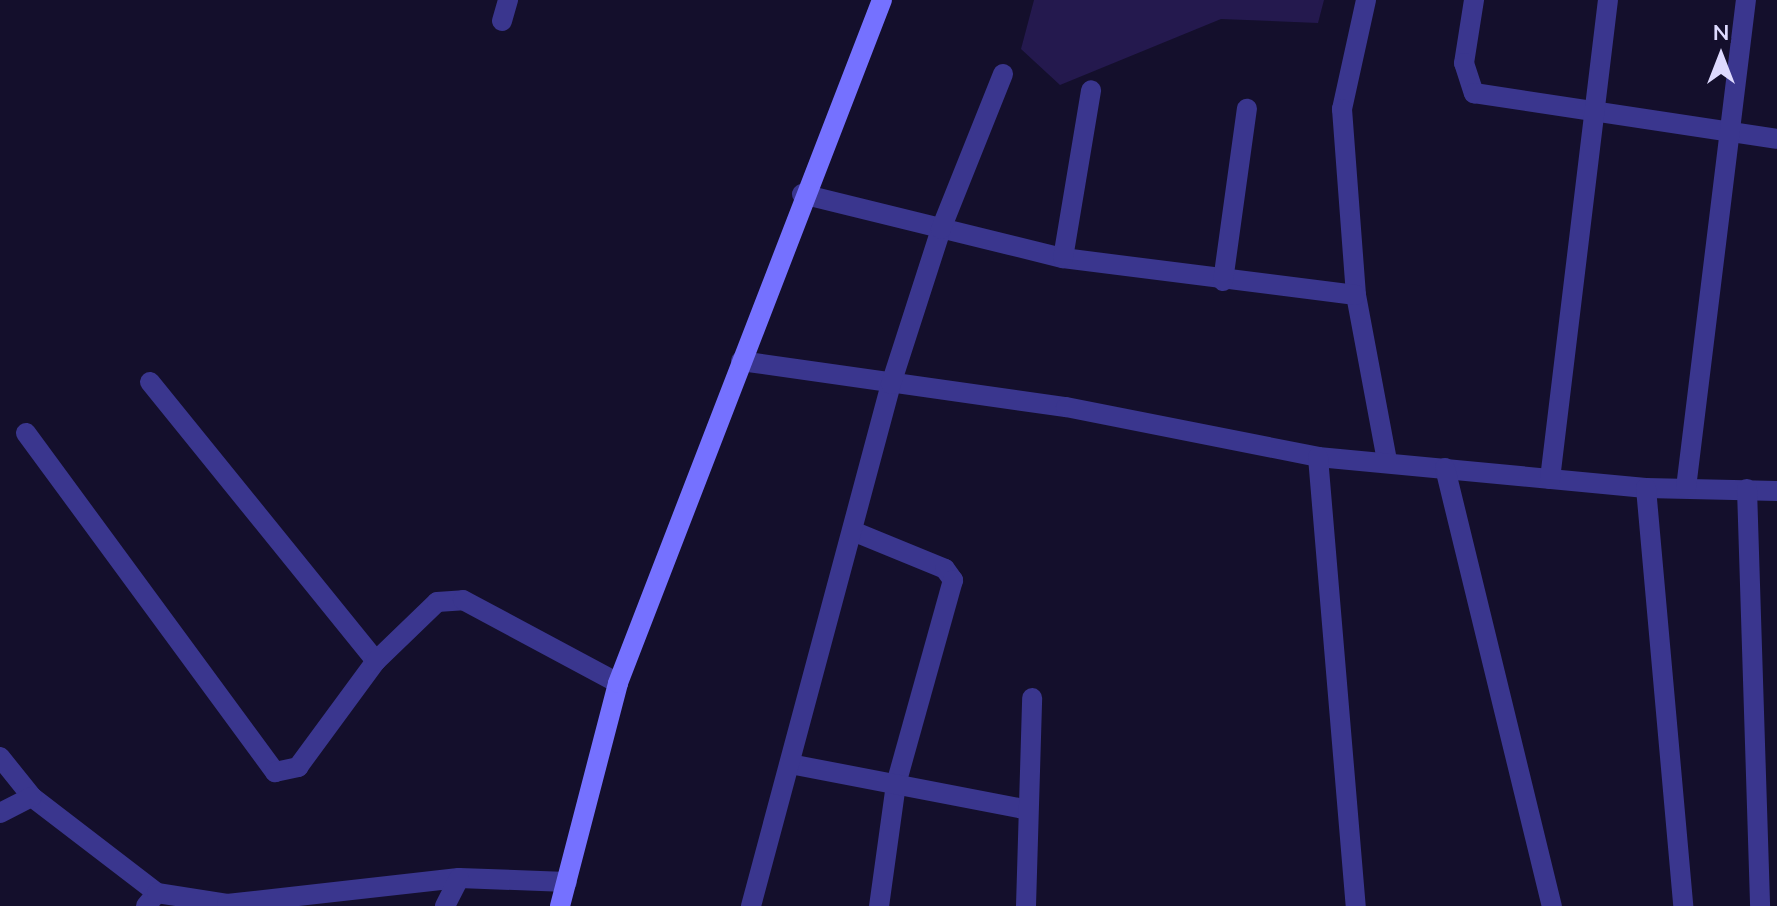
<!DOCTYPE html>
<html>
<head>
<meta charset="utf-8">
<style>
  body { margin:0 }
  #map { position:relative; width:1777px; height:906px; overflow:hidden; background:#140f2c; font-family:Mulish,sans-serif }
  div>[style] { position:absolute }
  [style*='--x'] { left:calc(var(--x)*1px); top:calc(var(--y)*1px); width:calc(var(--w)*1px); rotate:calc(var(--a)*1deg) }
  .building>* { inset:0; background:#24194e }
  .minor>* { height:20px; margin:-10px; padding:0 10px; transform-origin:10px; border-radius:10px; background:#3a368e }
  .secondary>* { height:20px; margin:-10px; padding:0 10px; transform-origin:10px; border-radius:10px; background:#7571ff }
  span { translate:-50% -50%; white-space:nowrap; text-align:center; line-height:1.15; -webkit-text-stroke:8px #140f2c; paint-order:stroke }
  .north { position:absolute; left:1681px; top:16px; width:80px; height:80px; -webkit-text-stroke:6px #140f2c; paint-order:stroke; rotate:0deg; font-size:22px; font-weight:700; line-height:32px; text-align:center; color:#dedaff }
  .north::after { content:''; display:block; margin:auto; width:28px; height:36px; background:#dedaff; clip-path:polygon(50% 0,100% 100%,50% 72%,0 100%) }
</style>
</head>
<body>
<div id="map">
  <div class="building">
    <i style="clip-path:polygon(1034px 0,1324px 0,1318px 23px,1221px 19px,1060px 85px,1021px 49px)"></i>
  </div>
  <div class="minor">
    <i style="--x:1366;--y:0;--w:112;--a:102.4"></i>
    <i style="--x:1342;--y:109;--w:187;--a:85.7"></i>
    <i style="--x:1356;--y:295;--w:169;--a:79.4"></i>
    <i style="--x:1474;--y:0;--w:64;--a:99"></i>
    <i style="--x:1464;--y:63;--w:32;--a:72"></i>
    <i style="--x:1474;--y:93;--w:306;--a:8.6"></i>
    <i style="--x:502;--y:21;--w:22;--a:-74"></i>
    <i style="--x:802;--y:194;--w:269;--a:13.8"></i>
    <i style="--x:1063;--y:258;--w:295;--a:7.2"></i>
    <i style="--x:1063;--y:258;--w:170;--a:-80.5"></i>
    <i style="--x:1223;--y:281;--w:174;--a:-82.1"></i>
    <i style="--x:741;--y:361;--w:328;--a:8.1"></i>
    <i style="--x:1066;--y:407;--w:257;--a:11.2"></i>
    <i style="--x:1318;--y:457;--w:329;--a:5.4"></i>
    <i style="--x:1646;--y:488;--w:131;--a:1.3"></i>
    <i style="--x:150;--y:382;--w:359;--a:51"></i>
    <i style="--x:26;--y:433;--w:421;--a:53.7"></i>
    <i style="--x:275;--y:772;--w:24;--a:-12"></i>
    <i style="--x:298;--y:767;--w:132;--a:-53.7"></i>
    <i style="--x:376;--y:661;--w:85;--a:-44"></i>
    <i style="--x:437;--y:602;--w:26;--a:-4"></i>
    <i style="--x:463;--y:600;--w:176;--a:28.2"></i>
    <i style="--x:1318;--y:457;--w:451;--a:85.2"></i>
    <i style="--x:1445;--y:468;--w:451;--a:76.3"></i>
    <i style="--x:1550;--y:479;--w:482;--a:-83.1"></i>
    <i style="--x:1646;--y:488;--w:420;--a:84.9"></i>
    <i style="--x:1686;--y:488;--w:492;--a:-83"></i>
    <i style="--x:1747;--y:489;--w:417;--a:88.2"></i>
    <i style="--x:855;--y:532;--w:97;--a:22.3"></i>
    <i style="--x:945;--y:569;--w:14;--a:54"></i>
    <i style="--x:953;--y:580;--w:212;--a:105.6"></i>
    <i style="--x:896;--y:784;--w:123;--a:97.9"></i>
    <i style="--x:0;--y:757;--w:51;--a:51.3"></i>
    <i style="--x:32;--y:797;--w:158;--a:37.5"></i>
    <i style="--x:790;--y:764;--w:242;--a:10.9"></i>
    <i style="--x:0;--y:813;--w:36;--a:-27"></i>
    <i style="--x:146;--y:906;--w:17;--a:-50"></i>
    <i style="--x:157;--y:893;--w:71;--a:8.9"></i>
    <i style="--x:227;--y:904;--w:233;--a:-6.4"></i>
    <i style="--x:459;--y:878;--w:108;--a:2.1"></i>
    <i style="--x:445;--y:906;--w:31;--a:-63"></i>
    <i style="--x:751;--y:906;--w:540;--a:-74.99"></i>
    <i style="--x:891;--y:384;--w:163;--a:-72.1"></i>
    <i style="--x:941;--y:229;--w:167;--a:-68.2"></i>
    <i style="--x:1026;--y:906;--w:208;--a:-88.3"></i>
  </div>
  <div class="secondary">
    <i style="--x:560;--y:906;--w:230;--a:-75.4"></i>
    <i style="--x:618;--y:683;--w:732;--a:-68.87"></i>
  </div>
  <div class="north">N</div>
</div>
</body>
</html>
